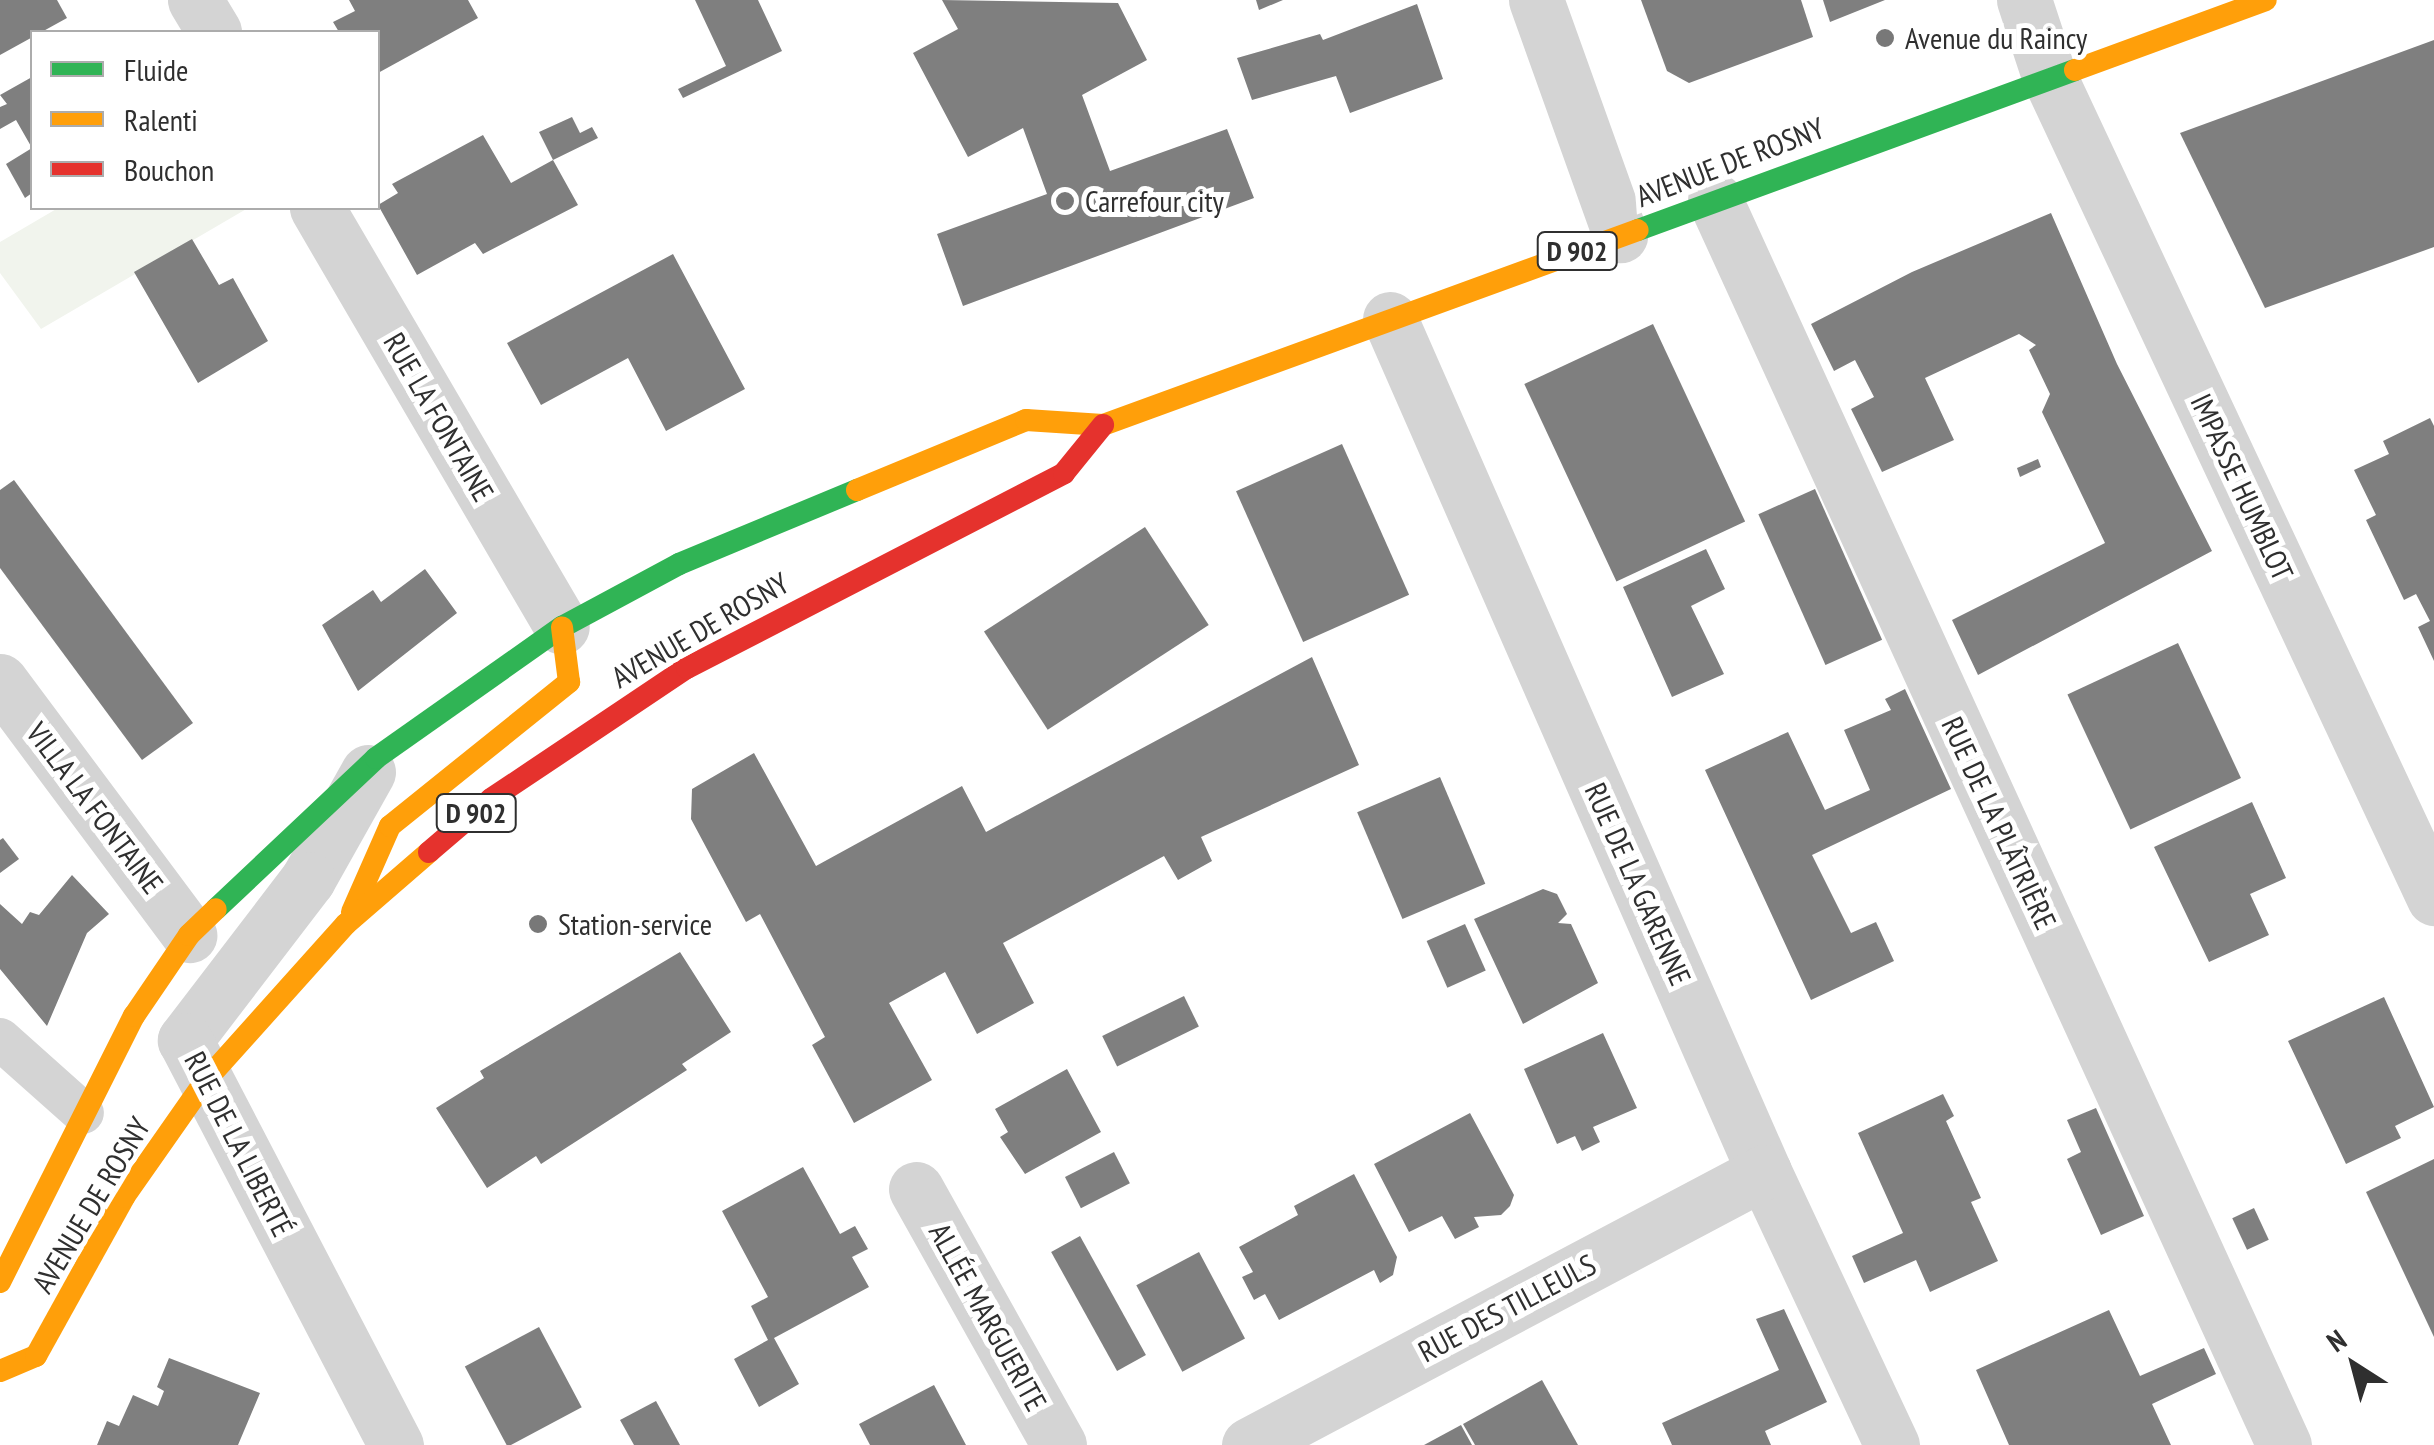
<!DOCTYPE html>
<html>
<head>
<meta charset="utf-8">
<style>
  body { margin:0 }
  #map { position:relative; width:2434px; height:1445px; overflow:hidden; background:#fff; font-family:"PT Sans Narrow",sans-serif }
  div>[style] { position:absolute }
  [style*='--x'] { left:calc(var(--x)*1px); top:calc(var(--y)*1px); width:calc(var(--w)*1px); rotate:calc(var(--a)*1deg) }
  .green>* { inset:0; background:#f1f4ed }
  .building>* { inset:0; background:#7f7f7f; transform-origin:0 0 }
  .lane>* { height:42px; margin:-21px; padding:0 21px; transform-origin:21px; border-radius:21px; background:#d4d4d4 }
  .street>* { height:55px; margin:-27.5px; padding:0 27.5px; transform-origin:27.5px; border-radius:27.5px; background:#d4d4d4 }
  .fast>* { height:22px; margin:-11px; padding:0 11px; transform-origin:11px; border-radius:11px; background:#30b455 }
  .slow>* { height:22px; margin:-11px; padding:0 11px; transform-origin:11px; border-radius:11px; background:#ff9f0a }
  .jam>* { height:22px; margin:-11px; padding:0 11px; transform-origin:11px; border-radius:11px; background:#e5322d }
  .dots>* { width:28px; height:28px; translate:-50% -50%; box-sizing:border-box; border:5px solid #fff; border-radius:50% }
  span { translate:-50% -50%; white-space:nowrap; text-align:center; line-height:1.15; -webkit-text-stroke:10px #fff; paint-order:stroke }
  .shield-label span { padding:2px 8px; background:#fff; border:2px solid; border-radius:8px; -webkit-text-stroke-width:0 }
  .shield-label { font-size:28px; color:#2f2f2f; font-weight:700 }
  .poi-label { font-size:30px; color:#2f2f2f }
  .left { translate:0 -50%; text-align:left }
  .street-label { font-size:30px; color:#2f2f2f }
  .legend { position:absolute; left:30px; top:30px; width:350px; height:180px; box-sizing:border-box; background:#fff; border:2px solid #acacac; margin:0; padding:12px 18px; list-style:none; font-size:30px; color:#2f2f2f }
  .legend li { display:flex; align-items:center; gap:20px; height:50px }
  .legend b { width:50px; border:2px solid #acacac }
  .north { position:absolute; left:2304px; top:1315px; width:100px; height:100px; -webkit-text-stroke:8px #fff; paint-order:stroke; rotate:324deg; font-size:28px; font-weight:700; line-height:40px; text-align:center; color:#2f2f2f }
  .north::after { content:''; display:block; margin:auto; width:35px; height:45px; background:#2f2f2f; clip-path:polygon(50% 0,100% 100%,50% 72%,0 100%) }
</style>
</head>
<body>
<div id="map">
  <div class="green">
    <i style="clip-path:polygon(58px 208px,248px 208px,41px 329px,0 273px,0 242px)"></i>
  </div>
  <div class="building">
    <i style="clip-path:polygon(0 0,57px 0,67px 18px,0 55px)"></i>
    <i style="clip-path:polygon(349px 0,468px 0,478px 18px,378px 73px,378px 32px,339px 32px,333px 22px,355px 11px)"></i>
    <i style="clip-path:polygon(695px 0,758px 0,782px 51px,683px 98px,678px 89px,726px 66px)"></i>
    <i style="clip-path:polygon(942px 0,1118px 3px,1147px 60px,1082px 95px,1110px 171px,1227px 129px,1254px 198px,963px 306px,937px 234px,1047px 194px,1023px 128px,968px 157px,913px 53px,958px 29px)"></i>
    <i style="clip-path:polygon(1256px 0,1283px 0,1259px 10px)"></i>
    <i style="clip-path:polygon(1641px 0,1801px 0,1813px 37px,1689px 83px,1667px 71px)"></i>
    <i style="clip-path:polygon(1823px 0,1885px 0,1830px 22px)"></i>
    <i style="clip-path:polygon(1417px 4px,1443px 79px,1350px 113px,1336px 76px,1252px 100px,1237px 58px,1320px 34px,1323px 40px)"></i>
    <i style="clip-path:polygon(2434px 40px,2434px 247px,2265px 308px,2180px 133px)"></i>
    <i style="clip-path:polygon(32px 77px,32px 148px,16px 120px,0 129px,0 107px,7px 104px,0 95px)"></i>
    <i style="clip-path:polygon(572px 117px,580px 133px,592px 127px,598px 138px,553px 160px,539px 132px)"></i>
    <i style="clip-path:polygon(483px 135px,511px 183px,553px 160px,578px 205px,483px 254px,475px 243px,417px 275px,378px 205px,398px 193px,392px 184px)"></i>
    <i style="clip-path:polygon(32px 148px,32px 193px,25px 198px,6px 164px)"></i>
    <i style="clip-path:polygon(2051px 213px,2117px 364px,2212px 551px,1978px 675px,1952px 620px,2105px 543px,2042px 412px,2050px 394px,2029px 350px,2036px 345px,2019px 334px,1925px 378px,1954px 440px,1882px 472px,1851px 409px,1874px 397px,1855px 360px,1834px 371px,1811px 324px,1912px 272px)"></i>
    <i style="clip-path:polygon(192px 239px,219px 285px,233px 278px,268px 341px,198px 383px,134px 272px)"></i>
    <i style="clip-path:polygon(673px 254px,745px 389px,666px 431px,628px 358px,541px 405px,507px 343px)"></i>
    <i style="left:1653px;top:324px;width:218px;height:142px;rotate:65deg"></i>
    <i style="clip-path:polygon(2430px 418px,2434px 426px,2434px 661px,2418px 627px,2430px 621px,2416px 594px,2404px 600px,2366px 520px,2376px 515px,2354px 470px,2389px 454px,2383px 441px)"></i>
    <i style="left:1342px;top:444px;width:165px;height:116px;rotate:66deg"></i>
    <i style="clip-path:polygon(2038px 459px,2041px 467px,2020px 477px,2017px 468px)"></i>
    <i style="clip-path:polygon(14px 480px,193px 723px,142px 760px,0 568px,0 490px)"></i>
    <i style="left:1815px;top:489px;width:165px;height:62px;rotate:66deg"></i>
    <i style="left:1145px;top:527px;width:117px;height:192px;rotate:57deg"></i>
    <i style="clip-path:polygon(1706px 549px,1725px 589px,1691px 606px,1724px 674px,1672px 697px,1623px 587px)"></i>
    <i style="clip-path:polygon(425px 569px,457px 613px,358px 691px,322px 625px,373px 590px,381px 602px)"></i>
    <i style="left:2178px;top:643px;width:149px;height:122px;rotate:65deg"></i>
    <i style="clip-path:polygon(1312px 657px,1359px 765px,1201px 837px,1212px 861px,1178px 880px,1164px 856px,1003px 943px,1034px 1003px,977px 1034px,945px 972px,889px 1003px,932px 1080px,854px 1123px,812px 1045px,825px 1037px,760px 914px,746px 922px,691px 819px,692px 789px,754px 753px,816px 866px,962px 786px,986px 832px)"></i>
    <i style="clip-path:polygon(1905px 689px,1951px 789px,1812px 855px,1851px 933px,1876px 922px,1894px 961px,1811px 1000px,1705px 770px,1788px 732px,1825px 810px,1870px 790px,1844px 730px,1891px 710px,1885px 699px)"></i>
    <i style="left:1440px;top:777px;width:116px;height:90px;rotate:67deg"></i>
    <i style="clip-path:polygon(2252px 802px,2286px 878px,2250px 894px,2269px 935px,2209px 962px,2154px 847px)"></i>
    <i style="clip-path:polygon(3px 838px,19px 859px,0 873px,0 840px)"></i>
    <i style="clip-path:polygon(72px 875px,109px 914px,87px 933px,47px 1026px,0 969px,0 904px,22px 924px,30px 912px,39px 915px)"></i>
    <i style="clip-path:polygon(1543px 889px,1557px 894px,1567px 914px,1558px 923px,1571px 924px,1598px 983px,1523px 1024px,1474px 919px)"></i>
    <i style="left:1465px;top:924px;width:51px;height:42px;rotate:66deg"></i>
    <i style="clip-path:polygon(680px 952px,731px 1032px,682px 1064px,687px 1070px,541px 1164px,536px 1156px,487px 1188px,436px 1108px,484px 1078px,480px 1071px)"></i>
    <i style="left:1184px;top:996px;width:34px;height:91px;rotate:64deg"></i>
    <i style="clip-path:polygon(2384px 997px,2434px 1107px,2395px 1126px,2401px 1138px,2346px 1164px,2288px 1041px)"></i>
    <i style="clip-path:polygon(1603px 1033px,1637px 1108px,1593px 1127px,1600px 1142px,1582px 1151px,1575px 1136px,1557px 1144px,1524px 1069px)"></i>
    <i style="clip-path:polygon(1067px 1069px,1101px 1132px,1025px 1174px,1000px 1137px,1008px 1132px,995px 1109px)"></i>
    <i style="clip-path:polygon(1943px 1094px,1954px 1116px,1946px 1121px,1981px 1198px,1971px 1202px,1998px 1261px,1930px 1292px,1916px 1260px,1864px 1283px,1852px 1256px,1903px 1233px,1858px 1133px)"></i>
    <i style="clip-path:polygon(2096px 1108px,2144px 1216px,2101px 1235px,2067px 1159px,2081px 1152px,2067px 1120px)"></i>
    <i style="clip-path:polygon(1470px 1113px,1514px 1195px,1510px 1206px,1501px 1215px,1474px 1217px,1479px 1227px,1455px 1239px,1442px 1216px,1409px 1232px,1374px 1164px)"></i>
    <i style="left:1114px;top:1152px;width:35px;height:55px;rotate:63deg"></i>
    <i style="clip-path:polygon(2434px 1159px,2434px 1337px,2366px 1192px)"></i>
    <i style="clip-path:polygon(803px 1167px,840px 1234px,855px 1226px,868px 1249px,852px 1257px,869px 1287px,774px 1338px,799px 1384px,759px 1407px,734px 1359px,768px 1340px,751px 1306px,768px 1297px,722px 1211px)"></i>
    <i style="clip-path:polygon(1354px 1174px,1397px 1257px,1393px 1275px,1380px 1283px,1374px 1270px,1279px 1320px,1265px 1294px,1254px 1300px,1242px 1277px,1253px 1272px,1239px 1247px,1298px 1215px,1294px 1206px)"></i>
    <i style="left:2254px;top:1208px;width:35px;height:24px;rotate:65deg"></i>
    <i style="left:1080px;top:1236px;width:136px;height:33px;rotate:61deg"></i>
    <i style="left:1199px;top:1252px;width:98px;height:71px;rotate:62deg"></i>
    <i style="clip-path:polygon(1784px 1309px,1827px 1402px,1765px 1431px,1771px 1445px,1672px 1445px,1662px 1423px,1779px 1370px,1756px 1319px)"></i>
    <i style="clip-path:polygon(2109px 1310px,2140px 1376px,2204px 1348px,2216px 1374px,2152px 1404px,2171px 1445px,2009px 1445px,1976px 1370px)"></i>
    <i style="left:539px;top:1327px;width:91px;height:84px;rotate:62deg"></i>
    <i style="clip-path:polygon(169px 1358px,260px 1393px,238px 1445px,97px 1445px,107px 1421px,119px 1426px,133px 1395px,158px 1406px,164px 1391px,157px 1387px)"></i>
    <i style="clip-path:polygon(1542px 1380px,1578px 1445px,1475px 1445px,1463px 1424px)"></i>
    <i style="clip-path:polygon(934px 1385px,966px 1445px,870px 1445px,859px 1424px)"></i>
    <i style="clip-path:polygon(656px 1401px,680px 1445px,634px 1445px,620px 1420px)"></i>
    <i style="clip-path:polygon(1461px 1425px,1472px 1445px,1424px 1445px)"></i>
  </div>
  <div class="lane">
    <i style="--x:0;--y:1039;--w:111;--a:41.7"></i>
  </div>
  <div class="street">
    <i style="--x:195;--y:0;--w:37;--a:59"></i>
    <i style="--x:1536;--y:0;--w:250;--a:70.3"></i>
    <i style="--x:2024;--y:0;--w:80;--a:71.8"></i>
    <i style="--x:2049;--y:76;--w:908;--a:64.9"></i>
    <i style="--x:1715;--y:200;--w:1369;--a:65.44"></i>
    <i style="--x:317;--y:208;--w:485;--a:59.7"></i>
    <i style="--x:1390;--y:319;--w:931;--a:66.32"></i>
    <i style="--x:1764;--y:1172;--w:302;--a:64.9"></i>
    <i style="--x:0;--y:681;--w:317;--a:53.3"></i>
    <i style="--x:368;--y:772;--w:123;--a:119.3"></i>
    <i style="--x:308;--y:879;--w:203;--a:127.4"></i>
    <i style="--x:185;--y:1040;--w:457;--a:62.5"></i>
    <i style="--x:916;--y:1189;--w:293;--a:60.8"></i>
    <i style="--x:1249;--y:1445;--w:583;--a:-27.93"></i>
  </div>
  <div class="fast">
    <i style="--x:1638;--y:230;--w:465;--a:-20.1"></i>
    <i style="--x:216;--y:909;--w:220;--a:-43.3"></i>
    <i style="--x:376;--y:758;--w:228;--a:-35.2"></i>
    <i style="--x:562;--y:627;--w:133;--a:-28.3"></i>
    <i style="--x:679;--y:564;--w:193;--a:-22.6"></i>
  </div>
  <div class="slow">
    <i style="--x:2075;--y:70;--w:203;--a:-20.1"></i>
    <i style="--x:857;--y:490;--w:183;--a:-22.5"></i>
    <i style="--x:1026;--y:420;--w:77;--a:3.7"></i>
    <i style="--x:1103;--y:425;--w:569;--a:-20.03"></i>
    <i style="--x:352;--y:912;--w:94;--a:-66.2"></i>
    <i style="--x:390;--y:826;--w:230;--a:-38.8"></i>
    <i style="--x:569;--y:682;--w:55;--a:-97.3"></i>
    <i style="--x:0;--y:1282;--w:298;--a:-63.3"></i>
    <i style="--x:134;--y:1016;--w:98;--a:-55.8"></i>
    <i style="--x:189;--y:935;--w:37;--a:-44"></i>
    <i style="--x:0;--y:1371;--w:39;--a:-23"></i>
    <i style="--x:36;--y:1356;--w:182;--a:-61"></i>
    <i style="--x:124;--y:1197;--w:143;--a:-55"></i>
    <i style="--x:206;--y:1080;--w:210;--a:-48.1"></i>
    <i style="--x:346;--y:924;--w:110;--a:-40.9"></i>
  </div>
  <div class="jam">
    <i style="--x:429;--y:852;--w:82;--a:-40.5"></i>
    <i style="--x:491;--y:799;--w:236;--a:-33.8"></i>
    <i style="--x:687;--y:668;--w:424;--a:-27.3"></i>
    <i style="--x:1064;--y:473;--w:62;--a:-50.9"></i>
  </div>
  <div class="dots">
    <i style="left:1885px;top:38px;background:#787878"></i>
    <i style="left:1065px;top:201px;background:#787878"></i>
    <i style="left:538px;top:924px;background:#787878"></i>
  </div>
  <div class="shield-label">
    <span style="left:1577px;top:251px">D 902</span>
    <span style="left:476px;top:813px">D 902</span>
  </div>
  <div class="poi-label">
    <span class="left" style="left:1905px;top:38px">Avenue du Raincy</span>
    <span class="left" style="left:1085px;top:201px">Carrefour city</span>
    <span class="left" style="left:558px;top:924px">Station-service</span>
  </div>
  <div class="street-label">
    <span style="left:1730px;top:162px;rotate:-21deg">AVENUE DE ROSNY</span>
    <span style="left:439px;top:417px;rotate:60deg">RUE LA FONTAINE</span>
    <span style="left:2242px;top:487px;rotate:65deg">IMPASSE HUMBLOT</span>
    <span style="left:700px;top:630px;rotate:-30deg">AVENUE DE ROSNY</span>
    <span style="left:95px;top:808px;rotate:53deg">VILLA LA FONTAINE</span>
    <span style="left:1999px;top:823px;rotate:65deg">RUE DE LA PLÂTRIÈRE</span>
    <span style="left:1638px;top:884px;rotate:66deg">RUE DE LA GARENNE</span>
    <span style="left:239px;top:1144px;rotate:63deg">RUE DE LA LIBERTÉ</span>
    <span style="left:91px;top:1205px;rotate:-59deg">AVENUE DE ROSNY</span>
    <span style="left:1507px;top:1308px;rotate:-28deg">RUE DES TILLEULS</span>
    <span style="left:988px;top:1317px;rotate:61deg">ALLÉE MARGUERITE</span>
  </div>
  <ul class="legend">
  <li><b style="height:12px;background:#30b455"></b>Fluide</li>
  <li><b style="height:12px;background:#ff9f0a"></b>Ralenti</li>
  <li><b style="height:12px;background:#e5322d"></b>Bouchon</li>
  </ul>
  <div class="north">N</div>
</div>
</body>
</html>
